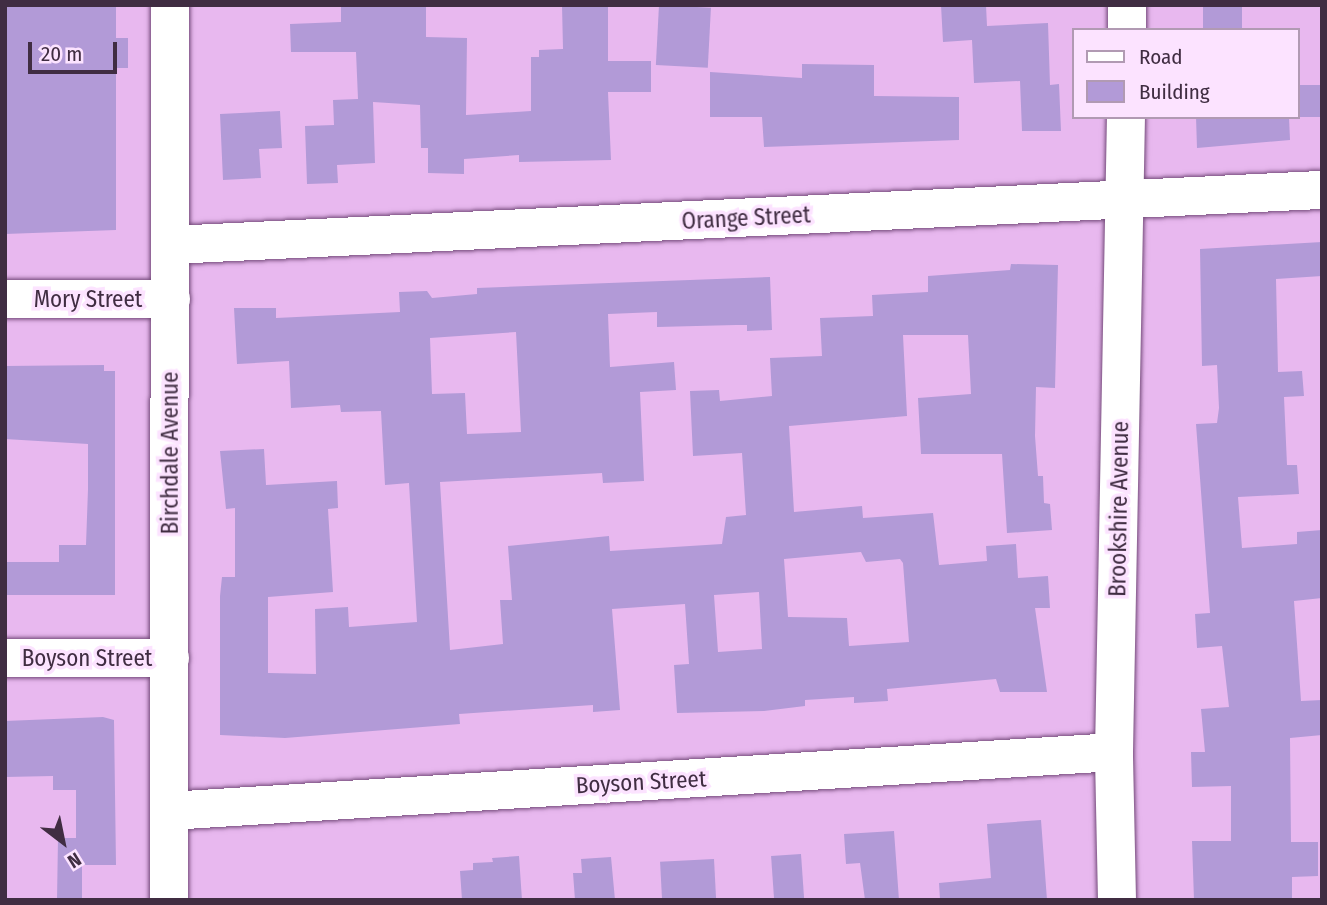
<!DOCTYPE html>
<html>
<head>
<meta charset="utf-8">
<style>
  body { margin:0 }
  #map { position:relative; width:1327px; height:905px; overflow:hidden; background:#e8b8ef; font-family:"Fira Sans Condensed",sans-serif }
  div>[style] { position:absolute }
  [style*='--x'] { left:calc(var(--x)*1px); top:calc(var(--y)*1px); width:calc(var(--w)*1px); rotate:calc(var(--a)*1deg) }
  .building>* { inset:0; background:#b29ad7; transform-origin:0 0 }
  .roads { filter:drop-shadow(0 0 2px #744a7a) drop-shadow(0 0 2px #744a7a) }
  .minor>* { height:38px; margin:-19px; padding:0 19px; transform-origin:19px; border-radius:19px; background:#fff }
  span { translate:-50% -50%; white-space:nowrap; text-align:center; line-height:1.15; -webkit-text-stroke:7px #fce3ff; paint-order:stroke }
  .street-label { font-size:23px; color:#402d42 }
  .frame { position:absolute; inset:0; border:7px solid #402d42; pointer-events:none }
  .legend { position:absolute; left:1072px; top:28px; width:228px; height:91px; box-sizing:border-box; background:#fce3ff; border:2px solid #b19ab3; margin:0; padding:9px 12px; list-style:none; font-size:21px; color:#402d42 }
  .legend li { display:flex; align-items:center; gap:14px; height:35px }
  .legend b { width:35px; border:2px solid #b19ab3 }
  .north { position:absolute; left:28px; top:807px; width:70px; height:70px; -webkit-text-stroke:5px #fce3ff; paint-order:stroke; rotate:148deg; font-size:19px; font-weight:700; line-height:28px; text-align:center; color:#402d42 }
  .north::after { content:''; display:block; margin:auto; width:24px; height:32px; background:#402d42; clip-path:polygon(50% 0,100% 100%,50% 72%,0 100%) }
  .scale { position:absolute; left:28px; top:42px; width:89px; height:32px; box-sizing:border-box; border:4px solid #402d42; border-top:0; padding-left:9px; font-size:21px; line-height:24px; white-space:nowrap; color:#402d42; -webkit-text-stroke:5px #fce3ff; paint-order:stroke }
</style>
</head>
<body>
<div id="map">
  <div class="building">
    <i style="clip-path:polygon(5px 5px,116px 6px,116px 38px,128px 38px,128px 68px,116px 68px,116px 230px,5px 234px)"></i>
    <i style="clip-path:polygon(341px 5px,426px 5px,426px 37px,467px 38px,466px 115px,531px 111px,531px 57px,539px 57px,539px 50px,563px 49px,562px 5px,608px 5px,608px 61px,651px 61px,651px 92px,608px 92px,611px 160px,519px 162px,519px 155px,464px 159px,464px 174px,428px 173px,428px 148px,421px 148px,420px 105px,373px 102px,375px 163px,337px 165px,338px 183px,307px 184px,305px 126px,334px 125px,333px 100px,358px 99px,356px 52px,291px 52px,290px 24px,341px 22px)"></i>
    <i style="left:659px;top:5px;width:52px;height:60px;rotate:3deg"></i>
    <i style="clip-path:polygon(941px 5px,986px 5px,987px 26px,1048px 23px,1050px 85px,1059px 84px,1061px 131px,1022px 131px,1020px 81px,974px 83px,972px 40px,943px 42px)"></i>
    <i style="left:1203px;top:5px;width:39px;height:25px"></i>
    <i style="clip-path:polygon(802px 64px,874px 65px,874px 96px,959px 97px,959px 140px,764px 147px,762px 117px,710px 117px,710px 72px,802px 78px)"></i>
    <i style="left:1297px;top:85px;width:25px;height:32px"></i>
    <i style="clip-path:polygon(280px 111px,282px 148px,259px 149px,261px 178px,223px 180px,220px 114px)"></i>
    <i style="clip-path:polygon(1196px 117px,1289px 117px,1290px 140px,1197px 148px)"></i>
    <i style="clip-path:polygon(1322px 242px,1322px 276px,1276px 279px,1278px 372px,1302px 371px,1304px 396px,1284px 397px,1287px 465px,1297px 465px,1299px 494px,1238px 497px,1242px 548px,1297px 544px,1297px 532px,1322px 530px,1322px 598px,1294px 601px,1301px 701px,1322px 700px,1322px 735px,1290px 738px,1291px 842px,1318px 842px,1318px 876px,1292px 877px,1292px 900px,1194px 900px,1192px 841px,1231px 841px,1231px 786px,1192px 787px,1191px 752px,1205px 752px,1201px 709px,1229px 707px,1222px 646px,1197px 648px,1195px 614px,1210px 613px,1196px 424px,1217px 423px,1219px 408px,1217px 365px,1202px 366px,1200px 249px)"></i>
    <i style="clip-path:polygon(evenodd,1011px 264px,1058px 265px,1055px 388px,1036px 387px,1035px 436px,1038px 476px,1043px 476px,1044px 503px,1050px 504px,1052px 530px,1007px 533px,1002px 454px,921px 454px,918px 398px,971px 394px,968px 335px,903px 335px,907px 416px,789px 426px,794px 512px,862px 506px,863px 518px,933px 513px,939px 565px,987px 561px,986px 546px,1016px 544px,1018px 578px,1048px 576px,1050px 608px,1035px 608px,1047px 692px,1000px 692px,996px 679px,887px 689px,888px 701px,854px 703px,854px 697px,805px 700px,805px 706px,764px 711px,677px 713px,674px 665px,689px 664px,685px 604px,612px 609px,620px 710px,593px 712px,593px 705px,459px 714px,460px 724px,285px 738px,220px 735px,220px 596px,222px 577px,235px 577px,235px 508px,226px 509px,220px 451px,264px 449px,266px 485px,337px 481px,338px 508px,328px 509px,333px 592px,268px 597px,268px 673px,316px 674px,315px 609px,348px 607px,349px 627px,417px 622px,409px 483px,385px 485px,381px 411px,341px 412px,340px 405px,291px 408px,289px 361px,237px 364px,234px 308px,276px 308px,276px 318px,400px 312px,399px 292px,427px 291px,432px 298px,477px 294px,477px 288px,770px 277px,772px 330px,747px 331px,747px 325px,736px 325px,657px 327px,657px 312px,608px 314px,610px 367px,674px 362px,676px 390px,640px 392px,644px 481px,603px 483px,602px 473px,440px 482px,450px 650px,503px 644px,500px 600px,512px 600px,508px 546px,609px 536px,610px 551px,722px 544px,726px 517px,746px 515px,742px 453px,693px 456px,690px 391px,719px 390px,720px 401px,772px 396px,770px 358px,822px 356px,820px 318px,873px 316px,872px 295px,928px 292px,928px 276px,1010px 270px,1011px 264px,516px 332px,521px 432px,467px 434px,465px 393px,432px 394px,430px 338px,516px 332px,1011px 264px,861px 552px,866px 562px,900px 559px,903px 563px,909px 642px,849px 646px,847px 618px,788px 617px,784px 559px,861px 552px,1011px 264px,759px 592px,762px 649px,718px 652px,714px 595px,759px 592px)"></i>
    <i style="clip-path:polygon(104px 365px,104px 371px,115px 371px,115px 595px,5px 595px,5px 562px,59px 562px,59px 545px,86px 545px,88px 489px,88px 444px,5px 439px,5px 366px)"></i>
    <i style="clip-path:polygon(103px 717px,114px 720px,116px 865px,82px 865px,82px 900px,57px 900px,58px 838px,76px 838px,76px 790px,53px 790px,53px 776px,5px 777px,5px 721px)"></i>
    <i style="clip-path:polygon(1041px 820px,1047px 900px,940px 900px,939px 883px,991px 878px,987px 824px)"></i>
    <i style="clip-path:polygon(894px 831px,899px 900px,865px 900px,860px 863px,846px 864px,844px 834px)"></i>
    <i style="left:801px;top:854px;width:46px;height:30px;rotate:86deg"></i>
    <i style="clip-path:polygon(519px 856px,522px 900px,462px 900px,460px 871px,473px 870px,473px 863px,493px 862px,492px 858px)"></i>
    <i style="clip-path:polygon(611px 857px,615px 900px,575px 900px,573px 873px,582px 873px,581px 859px)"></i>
    <i style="left:714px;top:859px;width:41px;height:54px;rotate:87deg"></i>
  </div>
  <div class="roads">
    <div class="minor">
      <i style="--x:1127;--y:30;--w:25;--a:-90"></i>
      <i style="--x:171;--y:245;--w:1152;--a:-2.74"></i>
      <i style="--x:5;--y:299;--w:166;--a:0"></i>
      <i style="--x:5;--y:658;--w:165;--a:0"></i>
      <i style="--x:169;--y:811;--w:947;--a:-3.57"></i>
      <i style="--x:169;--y:900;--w:895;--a:-89.94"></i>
      <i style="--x:1117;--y:900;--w:148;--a:-91.2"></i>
      <i style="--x:1114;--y:752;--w:635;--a:-88.92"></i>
    </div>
  </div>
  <div class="street-label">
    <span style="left:746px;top:218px;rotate:-3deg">Orange Street</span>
    <span style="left:88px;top:299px">Mory Street</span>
    <span style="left:170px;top:453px;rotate:-90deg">Birchdale Avenue</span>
    <span style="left:1119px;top:509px;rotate:-89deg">Brookshire Avenue</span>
    <span style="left:87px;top:658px">Boyson Street</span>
    <span style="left:641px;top:782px;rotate:-3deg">Boyson Street</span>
  </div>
  <div class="frame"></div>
  <ul class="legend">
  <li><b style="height:9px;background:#fff"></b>Road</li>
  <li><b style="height:19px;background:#b29ad7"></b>Building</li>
  </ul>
  <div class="north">N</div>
  <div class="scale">20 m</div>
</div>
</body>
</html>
